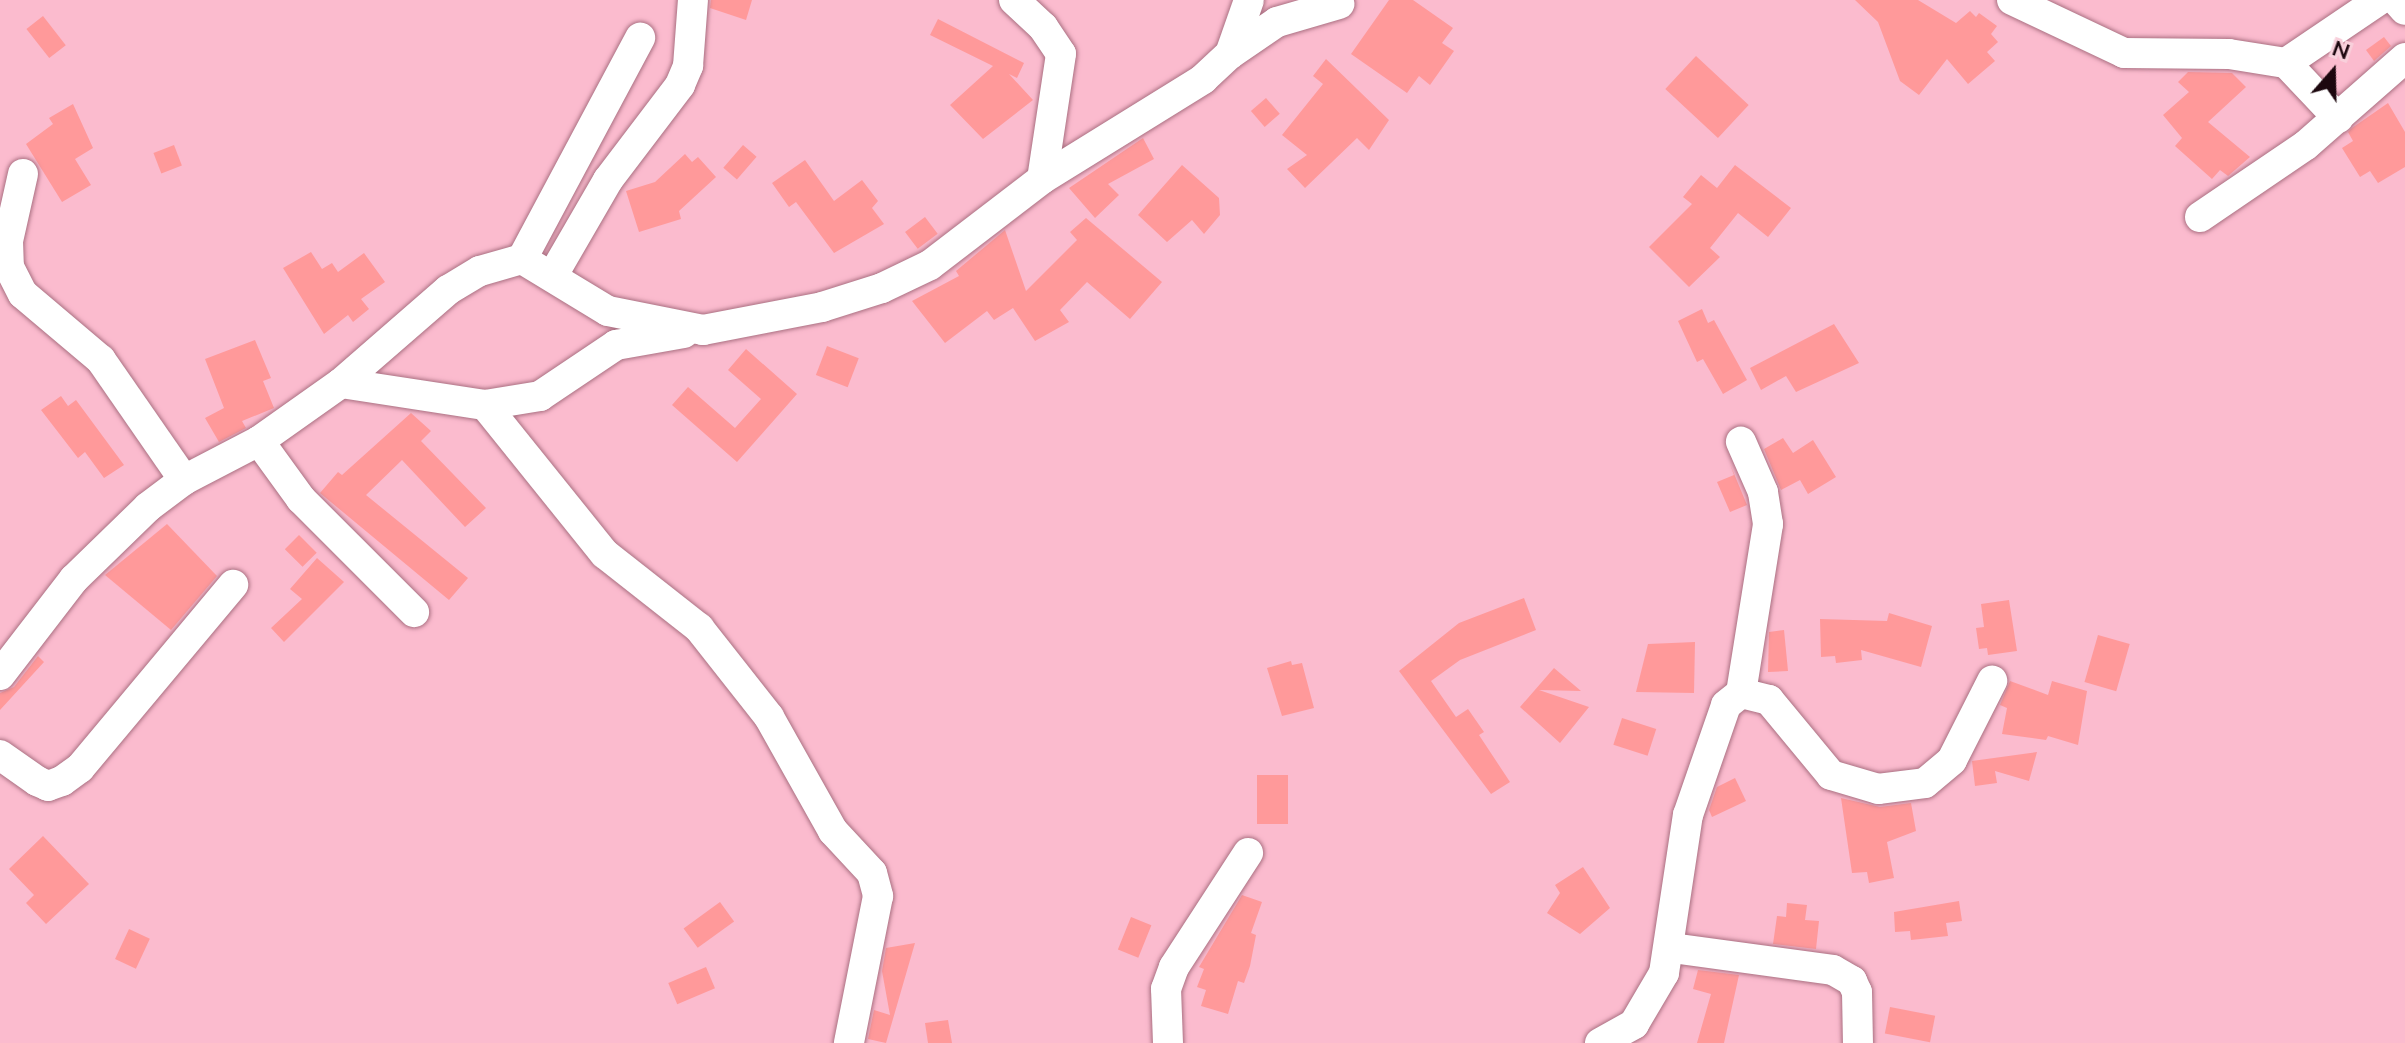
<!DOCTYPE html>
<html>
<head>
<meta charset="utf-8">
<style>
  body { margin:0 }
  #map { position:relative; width:2405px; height:1043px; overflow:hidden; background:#fbbbce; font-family:Mulish,sans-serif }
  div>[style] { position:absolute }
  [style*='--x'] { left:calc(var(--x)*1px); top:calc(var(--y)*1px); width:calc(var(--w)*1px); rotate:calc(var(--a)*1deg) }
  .building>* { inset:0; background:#ff999a; transform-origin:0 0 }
  .roads { filter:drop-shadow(0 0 2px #aa7082) drop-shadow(0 0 2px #aa7082) }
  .minor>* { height:30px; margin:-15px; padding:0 15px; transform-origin:15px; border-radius:15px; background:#fff }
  span { translate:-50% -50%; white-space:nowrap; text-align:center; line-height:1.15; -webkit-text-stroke:6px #f8d0db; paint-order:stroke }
  .north { position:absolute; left:2293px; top:32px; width:80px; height:80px; -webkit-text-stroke:6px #f8d0db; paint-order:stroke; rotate:20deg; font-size:22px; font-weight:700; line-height:32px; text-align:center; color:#1c070e }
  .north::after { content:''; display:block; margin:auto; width:28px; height:36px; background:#1c070e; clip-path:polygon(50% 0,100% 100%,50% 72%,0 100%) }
</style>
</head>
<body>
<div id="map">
  <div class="building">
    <i style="clip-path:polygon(711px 0,752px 0,746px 20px,710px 8px)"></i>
    <i style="clip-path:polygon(1389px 0,1413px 0,1453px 28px,1442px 43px,1454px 51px,1430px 85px,1419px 76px,1407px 93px,1351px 54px)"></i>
    <i style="clip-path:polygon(1855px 0,1918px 0,1956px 23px,1970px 11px,1976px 17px,1979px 13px,1997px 26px,1991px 34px,1998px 42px,1987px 52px,1995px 61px,1968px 84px,1947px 59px,1919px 95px,1900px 81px,1878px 22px)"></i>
    <i style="left:43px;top:16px;width:37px;height:21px;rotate:52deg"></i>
    <i style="clip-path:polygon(938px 19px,1024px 63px,1017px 78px,1009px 74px,1033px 100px,983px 139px,950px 105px,993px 66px,930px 35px)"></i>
    <i style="clip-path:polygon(2384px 37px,2391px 46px,2374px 61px,2366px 50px)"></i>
    <i style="left:1696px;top:56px;width:72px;height:45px;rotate:43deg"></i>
    <i style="clip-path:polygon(1326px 59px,1389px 120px,1369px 150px,1357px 138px,1305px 188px,1287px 169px,1307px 155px,1282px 135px,1323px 84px,1313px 76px)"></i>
    <i style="clip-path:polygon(2188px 72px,2232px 73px,2246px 87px,2208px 122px,2250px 157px,2228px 176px,2220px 170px,2212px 179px,2175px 146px,2182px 138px,2163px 115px,2189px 92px,2178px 82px)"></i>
    <i style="left:1266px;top:98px;width:21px;height:20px;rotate:49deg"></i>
    <i style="clip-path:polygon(2388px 103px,2405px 132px,2405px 167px,2378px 183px,2370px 171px,2360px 177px,2342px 148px,2353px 141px,2348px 132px,2352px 128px)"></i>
    <i style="clip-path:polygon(73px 104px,93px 148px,75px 159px,91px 185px,62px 202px,26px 144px,53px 124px,49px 118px)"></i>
    <i style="clip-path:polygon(1143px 138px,1154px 159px,1108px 184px,1119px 195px,1095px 218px,1069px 188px)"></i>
    <i style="left:174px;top:145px;width:22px;height:22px;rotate:69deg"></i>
    <i style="left:743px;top:145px;width:18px;height:30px;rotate:41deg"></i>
    <i style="clip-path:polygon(685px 154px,692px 162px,698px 157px,716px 177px,679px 211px,681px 219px,639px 232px,626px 191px,655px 182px)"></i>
    <i style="clip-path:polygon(805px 160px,834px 201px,862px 180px,878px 201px,872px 208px,884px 224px,834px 253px,796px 202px,789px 207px,772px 183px)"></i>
    <i style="clip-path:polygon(1182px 165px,1219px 198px,1220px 215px,1204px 234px,1192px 220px,1167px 242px,1138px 215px)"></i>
    <i style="clip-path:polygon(1735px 165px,1791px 208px,1768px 237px,1738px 213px,1710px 248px,1720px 257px,1689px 287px,1649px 247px,1692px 204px,1683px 197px,1701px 175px,1717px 188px)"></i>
    <i style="left:925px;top:217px;width:21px;height:25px;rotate:53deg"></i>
    <i style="clip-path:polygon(1086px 218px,1162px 282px,1130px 319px,1087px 282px,1060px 310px,1069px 322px,1035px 341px,1013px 308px,994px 320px,987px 311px,945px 343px,912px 301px,959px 276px,956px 271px,1005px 230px,1026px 291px,1077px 240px,1070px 232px)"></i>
    <i style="clip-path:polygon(311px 252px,322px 269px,332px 263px,338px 272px,364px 253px,385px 282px,361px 299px,369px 309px,353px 322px,348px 315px,324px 334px,283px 268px)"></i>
    <i style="clip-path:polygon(1702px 309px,1708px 323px,1714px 320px,1747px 380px,1723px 394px,1703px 359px,1697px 362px,1678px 321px)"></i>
    <i style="clip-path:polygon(1834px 324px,1859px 363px,1796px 392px,1786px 376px,1761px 390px,1750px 368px)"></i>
    <i style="clip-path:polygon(255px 340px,271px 378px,263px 381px,274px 408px,242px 421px,246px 428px,219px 442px,205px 418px,224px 408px,205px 359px)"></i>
    <i style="left:827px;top:346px;width:34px;height:31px;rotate:21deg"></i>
    <i style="clip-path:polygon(746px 349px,797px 394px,737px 462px,672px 405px,688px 387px,735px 428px,761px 399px,728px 370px)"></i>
    <i style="clip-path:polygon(61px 396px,68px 406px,76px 400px,124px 465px,104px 478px,85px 452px,78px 458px,41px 410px)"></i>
    <i style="clip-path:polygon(411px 413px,431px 431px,421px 441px,486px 508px,465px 527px,402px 460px,366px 495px,468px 578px,449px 600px,320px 493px,338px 472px,342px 475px)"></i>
    <i style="clip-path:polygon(1783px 438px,1793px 453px,1813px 440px,1836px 477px,1808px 494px,1800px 480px,1781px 490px,1764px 449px)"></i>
    <i style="clip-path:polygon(1730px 464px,1747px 505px,1730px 512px,1717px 482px,1734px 475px)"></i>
    <i style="clip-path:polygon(167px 524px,217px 576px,171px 630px,105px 575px)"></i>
    <i style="left:299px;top:535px;width:25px;height:20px;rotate:45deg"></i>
    <i style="clip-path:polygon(317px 558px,344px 582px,284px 642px,271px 628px,302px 599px,290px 589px)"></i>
    <i style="clip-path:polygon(1524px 598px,1536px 630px,1460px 660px,1431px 681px,1456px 717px,1468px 709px,1484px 732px,1479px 735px,1510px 782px,1491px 794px,1399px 671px,1459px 623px)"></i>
    <i style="clip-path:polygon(2009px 600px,2017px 651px,1988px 655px,1987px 648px,1979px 649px,1976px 628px,1984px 627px,1981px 604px)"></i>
    <i style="clip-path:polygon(1889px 613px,1932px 626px,1921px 667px,1861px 650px,1862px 660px,1836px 663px,1835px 656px,1821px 657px,1820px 619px,1887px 621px)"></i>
    <i style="clip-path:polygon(1784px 630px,1788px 671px,1768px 672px,1769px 632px)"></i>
    <i style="left:2098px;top:635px;width:33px;height:49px;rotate:16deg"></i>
    <i style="clip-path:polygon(1695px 642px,1694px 693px,1636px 692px,1648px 644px)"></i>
    <i style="clip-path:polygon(38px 656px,44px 662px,0 710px,0 693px,14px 687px)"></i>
    <i style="clip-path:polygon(1291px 661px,1292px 665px,1302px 663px,1314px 708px,1282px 716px,1267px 668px)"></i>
    <i style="clip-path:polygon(1554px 668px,1581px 691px,1539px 690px,1589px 707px,1560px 743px,1520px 707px)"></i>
    <i style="clip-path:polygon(2010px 681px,2048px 695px,2052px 681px,2087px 691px,2078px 745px,2048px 736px,2046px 740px,2002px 734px,2007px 708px,2000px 705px)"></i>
    <i style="left:1622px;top:718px;width:36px;height:28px;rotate:18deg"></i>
    <i style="clip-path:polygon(2037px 752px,2029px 781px,1995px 771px,1997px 783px,1975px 786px,1972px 761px)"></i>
    <i style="left:1257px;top:775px;width:31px;height:49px"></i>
    <i style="clip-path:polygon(1735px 778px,1746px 801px,1712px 817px,1709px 810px,1717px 787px)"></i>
    <i style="clip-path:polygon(1841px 798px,1880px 807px,1911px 803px,1916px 831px,1887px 842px,1894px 878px,1869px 883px,1867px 872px,1852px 873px)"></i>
    <i style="clip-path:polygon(43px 836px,89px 884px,46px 924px,26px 903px,34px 895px,9px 869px)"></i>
    <i style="clip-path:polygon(1583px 867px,1610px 908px,1580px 934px,1547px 913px,1560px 893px,1555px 885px)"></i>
    <i style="clip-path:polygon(1242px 895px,1262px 902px,1251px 933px,1256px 935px,1250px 966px,1244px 983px,1238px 981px,1228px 1014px,1201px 1006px,1206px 990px,1197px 987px,1204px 969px,1199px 967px)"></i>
    <i style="clip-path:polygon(1959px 901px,1962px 921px,1946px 923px,1948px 936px,1911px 940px,1910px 931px,1895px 932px,1894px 912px)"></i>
    <i style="left:720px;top:902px;width:24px;height:45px;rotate:54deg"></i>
    <i style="clip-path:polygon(1787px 903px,1807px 905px,1805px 920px,1819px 921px,1816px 949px,1773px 944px,1777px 916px,1786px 917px)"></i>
    <i style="left:1131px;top:917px;width:22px;height:35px;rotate:22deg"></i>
    <i style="left:129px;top:929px;width:23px;height:33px;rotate:25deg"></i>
    <i style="clip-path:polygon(915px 943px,886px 1043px,868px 1039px,874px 1010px,890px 1015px,882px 971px,886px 948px)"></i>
    <i style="left:706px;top:967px;width:23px;height:41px;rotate:67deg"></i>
    <i style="clip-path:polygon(1698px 970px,1739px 975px,1724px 1043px,1697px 1043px,1711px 994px,1693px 989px)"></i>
    <i style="left:1890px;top:1007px;width:46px;height:27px;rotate:11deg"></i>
    <i style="clip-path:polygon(948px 1020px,952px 1043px,928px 1043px,925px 1023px)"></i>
  </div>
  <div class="roads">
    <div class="minor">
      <i style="--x:1014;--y:0;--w:40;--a:43"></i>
      <i style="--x:1043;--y:27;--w:32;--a:56"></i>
      <i style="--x:1061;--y:54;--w:126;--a:98.6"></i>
      <i style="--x:2012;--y:0;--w:124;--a:25.3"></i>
      <i style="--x:2124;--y:53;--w:105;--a:0.5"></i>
      <i style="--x:2229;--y:54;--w:58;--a:9"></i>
      <i style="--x:2286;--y:63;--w:112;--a:-34.1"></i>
      <i style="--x:2396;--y:0;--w:13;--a:48"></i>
      <i style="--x:1230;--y:54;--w:57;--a:-34.2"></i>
      <i style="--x:1277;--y:22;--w:65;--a:-16.2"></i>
      <i style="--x:2286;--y:63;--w:76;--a:46.6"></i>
      <i style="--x:23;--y:174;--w:69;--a:102.6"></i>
      <i style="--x:8;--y:241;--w:26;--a:88"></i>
      <i style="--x:9;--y:267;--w:30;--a:63"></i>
      <i style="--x:23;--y:294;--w:102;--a:40.2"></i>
      <i style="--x:101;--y:360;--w:146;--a:55.3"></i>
      <i style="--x:2200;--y:217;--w:128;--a:-34.2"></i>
      <i style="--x:2306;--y:145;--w:132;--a:-41.3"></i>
      <i style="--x:522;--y:259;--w:251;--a:-61.9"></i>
      <i style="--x:553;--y:275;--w:110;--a:-59.9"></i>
      <i style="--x:608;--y:180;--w:119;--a:-52.8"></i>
      <i style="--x:680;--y:85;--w:21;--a:-67"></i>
      <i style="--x:688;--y:66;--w:66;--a:-85.7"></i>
      <i style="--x:341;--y:383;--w:146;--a:8.7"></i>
      <i style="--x:485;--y:405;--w:56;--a:-9.3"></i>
      <i style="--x:540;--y:396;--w:92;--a:-33.9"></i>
      <i style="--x:616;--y:345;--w:69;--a:-10"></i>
      <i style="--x:485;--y:405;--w:191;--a:51.2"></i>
      <i style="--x:605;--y:554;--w:120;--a:38.2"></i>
      <i style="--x:699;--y:628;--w:113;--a:51.8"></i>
      <i style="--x:769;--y:717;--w:131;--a:60.7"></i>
      <i style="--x:833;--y:831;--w:57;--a:47.1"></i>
      <i style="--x:872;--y:873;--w:24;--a:75"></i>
      <i style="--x:878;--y:896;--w:150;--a:101.2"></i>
      <i style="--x:259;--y:441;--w:72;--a:54.1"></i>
      <i style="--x:301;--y:499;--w:160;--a:45"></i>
      <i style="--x:0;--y:675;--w:121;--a:-52.4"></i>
      <i style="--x:74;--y:579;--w:103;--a:-44.2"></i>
      <i style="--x:148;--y:507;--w:45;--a:-36.9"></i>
      <i style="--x:184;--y:480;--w:85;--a:-27.5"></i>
      <i style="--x:259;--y:441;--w:100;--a:-35.3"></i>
      <i style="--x:341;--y:383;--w:142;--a:-41"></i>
      <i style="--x:448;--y:290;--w:37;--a:-31"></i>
      <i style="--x:480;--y:271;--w:44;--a:-15.9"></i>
      <i style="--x:522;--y:259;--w:100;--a:31.2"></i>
      <i style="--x:608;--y:311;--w:97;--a:11.3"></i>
      <i style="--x:703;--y:330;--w:121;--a:-10.9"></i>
      <i style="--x:822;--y:307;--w:63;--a:-17.6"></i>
      <i style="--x:882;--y:288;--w:53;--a:-25.6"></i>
      <i style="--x:930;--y:265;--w:141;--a:-37.5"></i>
      <i style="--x:1042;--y:179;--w:190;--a:-31.8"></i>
      <i style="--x:1203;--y:79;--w:37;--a:-43"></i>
      <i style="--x:1230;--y:54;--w:57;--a:-70.6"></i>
      <i style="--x:1741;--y:693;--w:171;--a:-80.9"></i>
      <i style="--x:1768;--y:524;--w:32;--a:-99"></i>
      <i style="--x:1763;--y:492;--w:55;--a:-113.7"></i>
      <i style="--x:0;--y:755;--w:45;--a:35.1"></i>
      <i style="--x:37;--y:781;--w:12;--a:24"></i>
      <i style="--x:48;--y:786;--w:15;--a:-20"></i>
      <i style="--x:62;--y:781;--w:22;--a:-36"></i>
      <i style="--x:80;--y:768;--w:239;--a:-50.1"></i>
      <i style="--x:1672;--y:948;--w:162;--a:7.8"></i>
      <i style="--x:1833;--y:970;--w:22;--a:30"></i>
      <i style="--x:1852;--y:981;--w:12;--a:66"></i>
      <i style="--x:1857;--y:992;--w:51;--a:88.9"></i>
      <i style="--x:1168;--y:1043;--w:54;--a:-92.1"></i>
      <i style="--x:1166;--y:989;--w:23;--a:-70"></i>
      <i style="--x:1174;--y:967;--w:136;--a:-57"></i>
      <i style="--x:1600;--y:1043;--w:39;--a:-29"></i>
      <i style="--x:1634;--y:1024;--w:59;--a:-59.5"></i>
      <i style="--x:1664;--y:973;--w:160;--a:-81.4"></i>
      <i style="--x:1688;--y:815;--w:116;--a:-70.9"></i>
      <i style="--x:1726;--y:705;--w:19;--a:-39"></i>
      <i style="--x:1741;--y:693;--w:29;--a:14"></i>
      <i style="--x:1769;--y:700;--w:97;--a:50.4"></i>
      <i style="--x:1831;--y:775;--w:49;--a:16.6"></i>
      <i style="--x:1878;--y:789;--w:47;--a:-7.3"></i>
      <i style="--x:1925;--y:783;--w:35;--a:-40"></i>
      <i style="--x:1952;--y:760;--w:89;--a:-63.1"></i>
    </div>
  </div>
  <div class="north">N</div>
</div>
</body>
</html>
